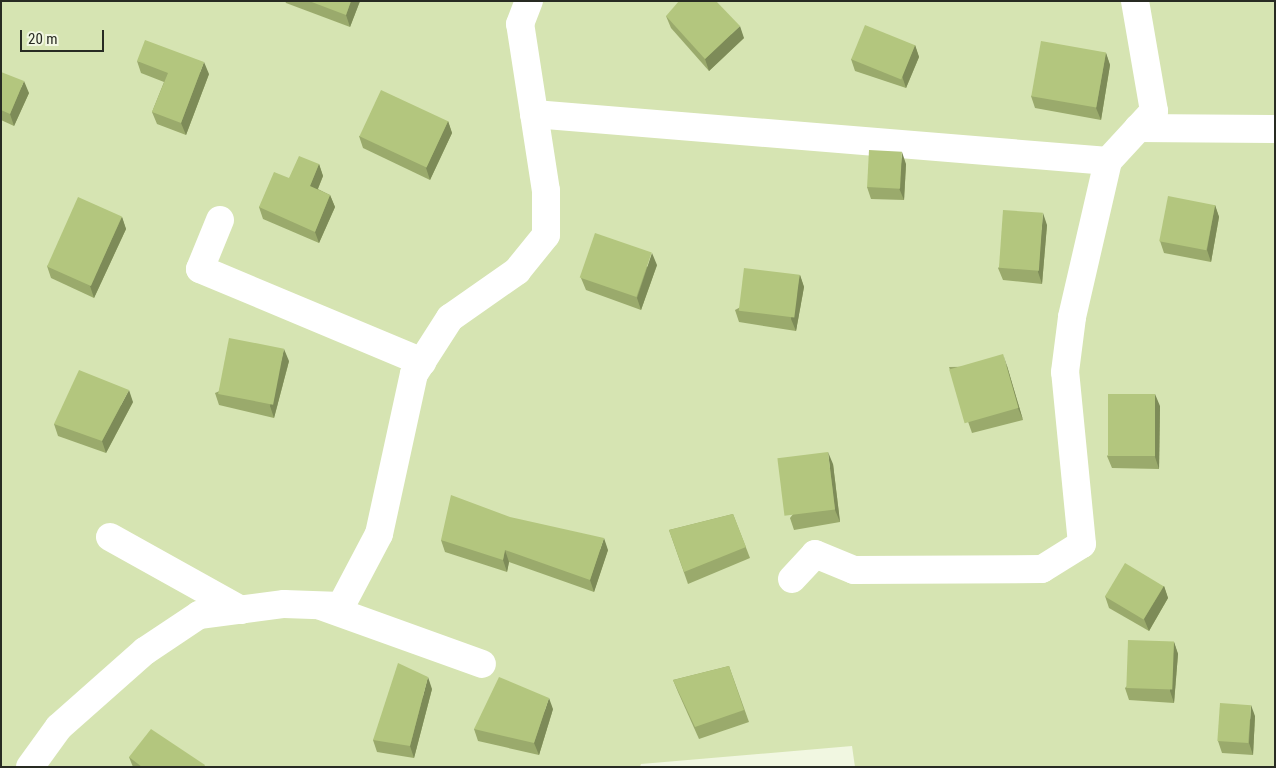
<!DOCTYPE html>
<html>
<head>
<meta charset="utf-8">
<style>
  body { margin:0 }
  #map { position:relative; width:1276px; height:768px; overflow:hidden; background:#f1f7e1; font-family:"Roboto Condensed",sans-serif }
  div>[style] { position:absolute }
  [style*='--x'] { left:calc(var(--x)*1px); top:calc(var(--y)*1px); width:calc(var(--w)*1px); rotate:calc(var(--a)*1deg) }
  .green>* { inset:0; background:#d6e4b2 }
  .minor>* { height:28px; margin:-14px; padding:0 14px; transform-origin:14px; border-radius:14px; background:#fff }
  .wall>* { inset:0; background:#9aaa6c }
  .shaded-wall>* { inset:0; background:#7d8b58 }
  .building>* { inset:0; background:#b3c67e; transform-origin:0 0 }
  span { translate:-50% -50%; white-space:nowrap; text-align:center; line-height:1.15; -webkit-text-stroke:5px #f1f7e1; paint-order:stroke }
  .frame { position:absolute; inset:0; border:2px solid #282b23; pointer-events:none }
  .scale { position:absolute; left:20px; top:30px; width:84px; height:22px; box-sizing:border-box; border:2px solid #282b23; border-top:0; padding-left:6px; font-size:15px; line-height:18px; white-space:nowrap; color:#282b23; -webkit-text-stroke:4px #f1f7e1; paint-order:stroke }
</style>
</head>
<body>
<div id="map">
  <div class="green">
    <i style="clip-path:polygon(1px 1px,1275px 1px,1275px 767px,855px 767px,852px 746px,641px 764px,640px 767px,1px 767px)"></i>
  </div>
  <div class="minor">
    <i style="--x:534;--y:114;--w:576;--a:4.68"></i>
    <i style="--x:1108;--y:161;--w:68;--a:-47.4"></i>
    <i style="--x:1154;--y:111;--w:112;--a:-99.8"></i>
    <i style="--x:1138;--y:128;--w:137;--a:0.4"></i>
    <i style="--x:220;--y:220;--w:53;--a:112.2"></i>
    <i style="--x:200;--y:269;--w:241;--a:22.7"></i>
    <i style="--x:110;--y:537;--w:150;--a:29.1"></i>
    <i style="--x:792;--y:579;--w:34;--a:-47"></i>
    <i style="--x:815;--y:554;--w:42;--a:22.3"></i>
    <i style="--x:854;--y:570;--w:188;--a:-0.3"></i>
    <i style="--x:1042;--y:569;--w:47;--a:-32"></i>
    <i style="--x:1082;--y:544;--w:173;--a:-95.6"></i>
    <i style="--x:1065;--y:372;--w:55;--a:-82.7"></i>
    <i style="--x:1072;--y:317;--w:160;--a:-77"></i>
    <i style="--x:321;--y:606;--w:171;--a:19.8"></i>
    <i style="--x:30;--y:767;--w:49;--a:-54.1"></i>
    <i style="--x:59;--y:727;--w:115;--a:-41.5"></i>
    <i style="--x:145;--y:651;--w:65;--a:-33.7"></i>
    <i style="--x:199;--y:615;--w:86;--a:-7.4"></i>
    <i style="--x:284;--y:604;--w:57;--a:2"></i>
    <i style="--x:341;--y:606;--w:81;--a:-62.2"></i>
    <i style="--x:379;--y:534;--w:164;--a:-77.7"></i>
    <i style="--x:414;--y:374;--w:67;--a:-57.3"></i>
    <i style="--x:450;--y:318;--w:82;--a:-35"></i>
    <i style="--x:517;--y:271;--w:46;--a:-51.1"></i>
    <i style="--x:546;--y:235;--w:44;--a:-90"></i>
    <i style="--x:546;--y:191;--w:169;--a:-98.8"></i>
    <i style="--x:520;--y:24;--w:25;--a:-69"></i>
  </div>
  <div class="wall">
    <i style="clip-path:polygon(285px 1px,360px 1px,350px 27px,286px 3px)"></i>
    <i style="clip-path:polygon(666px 16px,744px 38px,709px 71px,671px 28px)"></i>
    <i style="clip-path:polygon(915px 45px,919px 57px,906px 88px,855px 71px,851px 59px)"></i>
    <i style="clip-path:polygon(1106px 53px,1110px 65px,1101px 120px,1035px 108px,1031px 96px)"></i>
    <i style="clip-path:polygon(137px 61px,209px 74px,186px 135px,157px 124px,152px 112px,164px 82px,141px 73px)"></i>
    <i style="clip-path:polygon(1px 72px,29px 93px,14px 126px,1px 120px)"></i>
    <i style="clip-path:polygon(448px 121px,452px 133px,430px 180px,363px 148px,359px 136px)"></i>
    <i style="clip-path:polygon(319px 164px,323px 176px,318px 189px,330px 195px,335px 207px,319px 243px,263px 219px,259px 207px,289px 178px)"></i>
    <i style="clip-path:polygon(906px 164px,904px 200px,871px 199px,867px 187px)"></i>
    <i style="clip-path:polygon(1215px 205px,1219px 217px,1211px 262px,1164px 253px,1160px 241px)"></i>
    <i style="clip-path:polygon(122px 217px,126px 229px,94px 298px,51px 278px,47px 266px)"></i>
    <i style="clip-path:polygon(1047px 225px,1042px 284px,1003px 280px,998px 268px)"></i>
    <i style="clip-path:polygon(657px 265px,641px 310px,586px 290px,581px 278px)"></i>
    <i style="clip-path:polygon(800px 275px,804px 287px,796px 331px,739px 322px,735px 310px)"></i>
    <i style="clip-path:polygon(289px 361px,274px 418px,219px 405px,215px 393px)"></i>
    <i style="clip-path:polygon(1007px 366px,1023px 420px,972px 433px,949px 367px)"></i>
    <i style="clip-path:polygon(133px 402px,106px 453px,58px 436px,54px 424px)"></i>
    <i style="clip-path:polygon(1160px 406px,1159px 469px,1112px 468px,1107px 456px)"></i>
    <i style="clip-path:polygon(833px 464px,840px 522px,794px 530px,790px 518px)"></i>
    <i style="clip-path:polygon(733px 514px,750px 558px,688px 584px,669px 530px)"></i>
    <i style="clip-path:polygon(441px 540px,608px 550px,594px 592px,509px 562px,507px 572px,445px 552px)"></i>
    <i style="clip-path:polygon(1164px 586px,1168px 598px,1149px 631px,1109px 608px,1105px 596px)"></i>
    <i style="clip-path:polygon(1174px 642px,1178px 654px,1174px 703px,1129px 700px,1125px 688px)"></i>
    <i style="clip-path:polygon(729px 666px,749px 722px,699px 739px,678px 692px,673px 680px)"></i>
    <i style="clip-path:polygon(432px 689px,414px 758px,377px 752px,373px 740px)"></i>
    <i style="clip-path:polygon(553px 709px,539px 755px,478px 741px,474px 729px)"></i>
    <i style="clip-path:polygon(1255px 716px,1253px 755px,1222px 753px,1218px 741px)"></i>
    <i style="clip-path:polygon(129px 757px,206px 767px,133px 767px)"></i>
  </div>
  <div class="shaded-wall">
    <i style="clip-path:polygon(351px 1px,360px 1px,350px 27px,346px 15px)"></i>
    <i style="clip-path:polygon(740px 26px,744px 38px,709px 71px,705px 59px)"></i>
    <i style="clip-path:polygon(915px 45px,919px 57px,906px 88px,902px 76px)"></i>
    <i style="clip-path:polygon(1106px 53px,1110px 65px,1101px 120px,1096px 108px)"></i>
    <i style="clip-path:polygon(204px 62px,209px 74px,186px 135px,181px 123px)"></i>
    <i style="clip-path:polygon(24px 81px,29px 93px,14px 126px,10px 114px)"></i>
    <i style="clip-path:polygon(448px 121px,452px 133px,430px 180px,426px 168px)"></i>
    <i style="clip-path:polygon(902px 152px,906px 164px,904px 200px,899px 188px)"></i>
    <i style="clip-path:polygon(319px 164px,323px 176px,314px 198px,310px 186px)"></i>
    <i style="clip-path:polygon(330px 195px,335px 207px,319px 243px,315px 232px)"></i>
    <i style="clip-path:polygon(1215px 205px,1219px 217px,1211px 262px,1207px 250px)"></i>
    <i style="clip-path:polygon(1043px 213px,1047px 225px,1042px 284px,1038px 272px)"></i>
    <i style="clip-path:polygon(122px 217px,126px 229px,94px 298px,90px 286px)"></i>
    <i style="clip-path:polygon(652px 253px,657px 265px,641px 310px,637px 298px)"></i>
    <i style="clip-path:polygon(800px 275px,804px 287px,796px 331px,791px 319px)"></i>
    <i style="clip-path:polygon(284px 349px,289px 361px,274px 418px,270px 406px)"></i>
    <i style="clip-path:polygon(1003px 354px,1007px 366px,1023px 420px,1018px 408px)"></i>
    <i style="clip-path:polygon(129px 390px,133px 402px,106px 453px,102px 441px)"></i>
    <i style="clip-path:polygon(1155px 394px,1160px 406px,1159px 469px,1155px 457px)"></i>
    <i style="clip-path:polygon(828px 452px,833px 464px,840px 522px,835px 510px)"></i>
    <i style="clip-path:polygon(604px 538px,608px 550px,594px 592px,590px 580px)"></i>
    <i style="clip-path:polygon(505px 550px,509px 562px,507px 572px,503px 560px)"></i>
    <i style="clip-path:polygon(1164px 586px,1168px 598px,1149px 631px,1144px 619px)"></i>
    <i style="clip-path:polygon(1174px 642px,1178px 654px,1174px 703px,1170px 691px)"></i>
    <i style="clip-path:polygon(428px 677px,432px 689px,414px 758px,410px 746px)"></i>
    <i style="clip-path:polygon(549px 698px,553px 709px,539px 755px,534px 743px)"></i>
    <i style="clip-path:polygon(1251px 705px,1255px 716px,1253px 755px,1249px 743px)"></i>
  </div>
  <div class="building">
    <i style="clip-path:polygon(309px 1px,351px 1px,346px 15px)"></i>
    <i style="clip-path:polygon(679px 1px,716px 1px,740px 26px,705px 59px,666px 16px)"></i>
    <i style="left:865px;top:25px;width:54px;height:37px;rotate:22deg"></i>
    <i style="clip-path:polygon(145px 40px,204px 62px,181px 123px,152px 112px,168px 73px,137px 61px)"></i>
    <i style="left:1041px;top:41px;width:66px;height:56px;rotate:10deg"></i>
    <i style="clip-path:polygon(1px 72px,24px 81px,10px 114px,1px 110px)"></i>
    <i style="left:381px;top:90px;width:74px;height:51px;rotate:25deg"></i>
    <i style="left:869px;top:150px;width:33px;height:37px;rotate:3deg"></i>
    <i style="clip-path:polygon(299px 156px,319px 164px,310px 186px,330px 195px,315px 232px,259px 207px,274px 172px,289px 178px)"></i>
    <i style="left:1168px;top:196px;width:48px;height:46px;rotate:11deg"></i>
    <i style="left:78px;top:197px;width:48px;height:76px;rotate:24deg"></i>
    <i style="left:1003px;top:210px;width:40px;height:58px;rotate:4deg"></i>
    <i style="left:595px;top:233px;width:60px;height:47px;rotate:19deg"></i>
    <i style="left:744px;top:268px;width:56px;height:43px;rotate:7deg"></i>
    <i style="left:229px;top:338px;width:56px;height:57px;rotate:11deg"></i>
    <i style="left:1003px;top:354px;width:56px;height:56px;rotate:74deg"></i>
    <i style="clip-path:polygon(79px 370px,129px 390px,102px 441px,54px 424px)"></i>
    <i style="left:1108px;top:394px;width:47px;height:62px"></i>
    <i style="left:828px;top:452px;width:58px;height:51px;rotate:83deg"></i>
    <i style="clip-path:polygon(451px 495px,510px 517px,604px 538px,590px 580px,505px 550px,503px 560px,441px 540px)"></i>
    <i style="clip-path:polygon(733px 514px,746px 547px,684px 572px,669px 530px)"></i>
    <i style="left:1125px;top:563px;width:45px;height:39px;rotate:31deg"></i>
    <i style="left:1128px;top:640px;width:46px;height:48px;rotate:2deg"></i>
    <i style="clip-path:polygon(398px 663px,428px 677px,410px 746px,373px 740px)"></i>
    <i style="clip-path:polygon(729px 666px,744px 710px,695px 727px,673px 680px)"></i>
    <i style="clip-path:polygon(499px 677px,549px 698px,534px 743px,474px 729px)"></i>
    <i style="left:1220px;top:703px;width:31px;height:38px;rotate:4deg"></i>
    <i style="clip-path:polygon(151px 729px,205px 765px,204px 767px,142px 767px,129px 757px)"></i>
  </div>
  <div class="frame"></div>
  <div class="scale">20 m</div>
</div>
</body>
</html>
